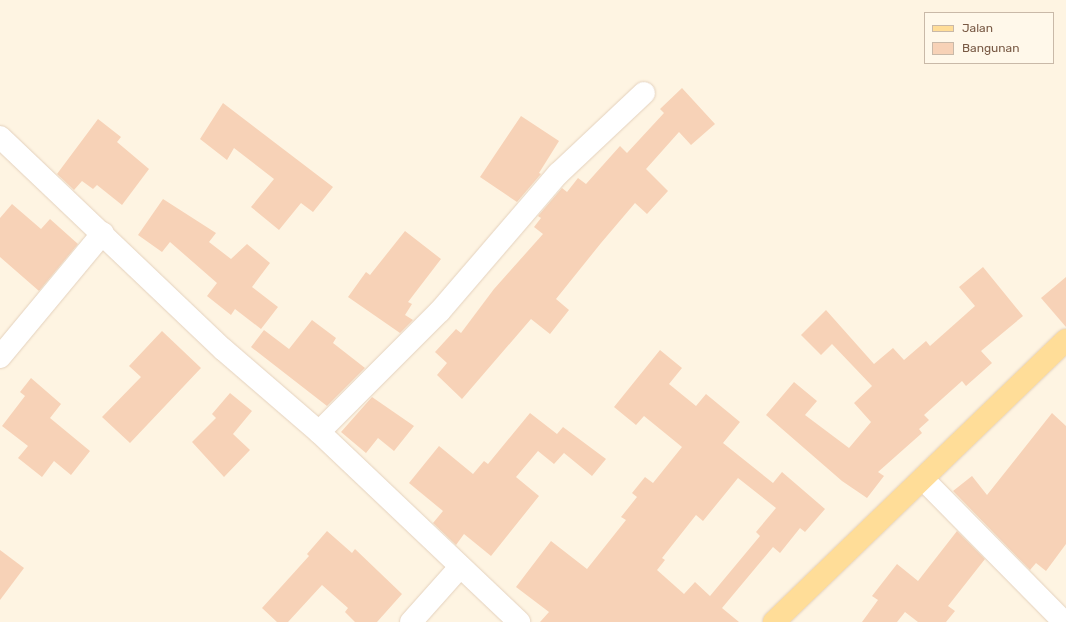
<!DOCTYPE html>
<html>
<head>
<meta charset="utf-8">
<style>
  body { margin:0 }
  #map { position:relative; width:1066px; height:622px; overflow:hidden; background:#fef4e2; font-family:Rubik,sans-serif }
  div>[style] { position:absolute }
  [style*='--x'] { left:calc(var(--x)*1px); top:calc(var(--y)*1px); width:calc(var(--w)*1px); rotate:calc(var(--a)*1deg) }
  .building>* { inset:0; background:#f7d2b7 }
  .roads { filter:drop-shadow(0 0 1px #e4d1bd) drop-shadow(0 0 1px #e4d1bd) }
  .minor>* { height:22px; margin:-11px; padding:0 11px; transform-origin:11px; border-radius:11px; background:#fff }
  .major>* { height:22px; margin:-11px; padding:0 11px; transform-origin:11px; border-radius:11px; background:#ffdd98 }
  span { translate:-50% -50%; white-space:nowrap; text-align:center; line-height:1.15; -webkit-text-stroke:3px #fff8ea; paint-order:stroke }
  .legend { position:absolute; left:924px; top:12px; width:130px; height:52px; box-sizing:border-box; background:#fff8ea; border:1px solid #c9b9a8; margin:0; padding:5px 7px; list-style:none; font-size:12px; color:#795a45 }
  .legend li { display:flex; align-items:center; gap:8px; height:20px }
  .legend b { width:20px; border:1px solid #c9b9a8 }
</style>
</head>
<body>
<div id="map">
  <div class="building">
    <i style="clip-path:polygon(682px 88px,715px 124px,691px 145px,679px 132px,646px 169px,668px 191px,647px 214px,635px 203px,601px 243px,556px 299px,569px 310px,550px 334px,531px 319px,462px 399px,437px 375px,447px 363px,435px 352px,456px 329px,461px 333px,494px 289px,543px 234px,534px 227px,541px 218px,538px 216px,562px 188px,567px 192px,578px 178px,586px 184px,620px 146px,627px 153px,664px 113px,660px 109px)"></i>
    <i style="clip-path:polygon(223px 103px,333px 187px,313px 212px,301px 203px,279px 230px,251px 207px,274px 179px,234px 148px,227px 160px,200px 139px)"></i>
    <i style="clip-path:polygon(521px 116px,559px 141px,539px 173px,541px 174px,517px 202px,480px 177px)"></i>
    <i style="clip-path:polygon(98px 119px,121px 137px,117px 142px,149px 169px,122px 205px,97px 185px,93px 189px,82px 181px,74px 190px,57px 174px)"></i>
    <i style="clip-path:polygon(163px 199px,216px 233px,209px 242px,231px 259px,247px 244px,270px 263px,252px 287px,278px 307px,261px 329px,235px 309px,231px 315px,207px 296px,217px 283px,170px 242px,162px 252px,138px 235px)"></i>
    <i style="clip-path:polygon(12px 204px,41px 229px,50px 219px,78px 244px,39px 291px,0 257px,0 218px)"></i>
    <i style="clip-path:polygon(405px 231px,441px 259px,408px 302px,412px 304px,405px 315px,413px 320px,400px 333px,348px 297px,366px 272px,370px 275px)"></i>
    <i style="clip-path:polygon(983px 267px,1023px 316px,981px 351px,992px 363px,966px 386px,962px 381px,924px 415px,929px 420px,919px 429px,922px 433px,878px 472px,884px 476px,867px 498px,842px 481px,766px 415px,794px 382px,817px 401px,805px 415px,849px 448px,871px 422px,854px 403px,872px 386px,832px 344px,821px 355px,801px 335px,826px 310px,874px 364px,893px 348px,904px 360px,926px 341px,930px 346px,975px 306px,959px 287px)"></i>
    <i style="clip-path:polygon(1066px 277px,1066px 327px,1041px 298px)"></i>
    <i style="clip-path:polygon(312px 320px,336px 338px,333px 343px,365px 368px,327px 406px,251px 347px,264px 330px,289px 349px)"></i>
    <i style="clip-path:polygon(162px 331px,201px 368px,130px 443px,102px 417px,141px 377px,129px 366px)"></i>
    <i style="clip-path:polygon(evenodd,660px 350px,682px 368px,669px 384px,696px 406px,706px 394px,740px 422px,723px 443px,773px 483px,782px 472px,825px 509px,805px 532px,800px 528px,780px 553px,773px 547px,722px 608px,739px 622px,540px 622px,549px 612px,516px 587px,551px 541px,587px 569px,626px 520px,621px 517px,637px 497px,632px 493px,645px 477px,653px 483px,682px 447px,644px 416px,636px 425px,614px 407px,660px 350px,738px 478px,776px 508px,756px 532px,760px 536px,710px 596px,695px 582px,684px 594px,657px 570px,665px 560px,662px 558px,696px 515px,703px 521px,738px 478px)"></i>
    <i style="clip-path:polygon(31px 378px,61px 404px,50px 418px,90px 451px,71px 475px,54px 461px,42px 477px,18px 458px,28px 446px,2px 426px,25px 396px,20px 392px)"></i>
    <i style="clip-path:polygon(230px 393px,252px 411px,233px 434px,250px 450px,224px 477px,192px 442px,216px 418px,212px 414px)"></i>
    <i style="clip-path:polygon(372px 397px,414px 426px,394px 451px,378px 438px,366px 453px,341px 432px)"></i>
    <i style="clip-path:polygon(530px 413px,557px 434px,563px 427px,606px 459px,592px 476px,564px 453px,554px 464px,538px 451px,516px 477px,539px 496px,491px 556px,464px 534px,456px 545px,433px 523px,443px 511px,409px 483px,439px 446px,473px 474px,484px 461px,488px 464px)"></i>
    <i style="clip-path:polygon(1052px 413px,1066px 426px,1066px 544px,1046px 571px,1036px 563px,1030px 570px,953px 491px,972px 476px,987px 495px)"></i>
    <i style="clip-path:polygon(327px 531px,352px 553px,355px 549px,402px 594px,377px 622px,355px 622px,345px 612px,348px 608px,322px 585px,288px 622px,277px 622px,262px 608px,309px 556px,307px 554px)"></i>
    <i style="clip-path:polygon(957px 531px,985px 559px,948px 606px,955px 611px,946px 622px,918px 622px,905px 612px,897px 622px,862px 622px,878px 600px,872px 596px,897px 564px,918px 581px)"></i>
    <i style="clip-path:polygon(0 550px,24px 568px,0 600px)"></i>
  </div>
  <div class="roads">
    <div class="minor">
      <i style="--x:0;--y:137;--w:309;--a:43.6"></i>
      <i style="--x:224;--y:350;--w:125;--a:40.8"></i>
      <i style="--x:319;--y:432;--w:276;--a:43.5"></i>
      <i style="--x:0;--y:357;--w:161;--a:-50.3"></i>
      <i style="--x:319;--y:432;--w:171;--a:-45"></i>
      <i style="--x:440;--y:311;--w:181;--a:-49.3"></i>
      <i style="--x:558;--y:174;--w:118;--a:-43.3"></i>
      <i style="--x:923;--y:479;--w:201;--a:45.4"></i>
      <i style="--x:411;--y:622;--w:74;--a:-48.3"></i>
    </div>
    <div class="major">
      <i style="--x:774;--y:622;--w:406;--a:-44"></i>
    </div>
  </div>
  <ul class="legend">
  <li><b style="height:5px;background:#ffdd98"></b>Jalan</li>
  <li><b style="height:11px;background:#f7d2b7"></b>Bangunan</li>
  </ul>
</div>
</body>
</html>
